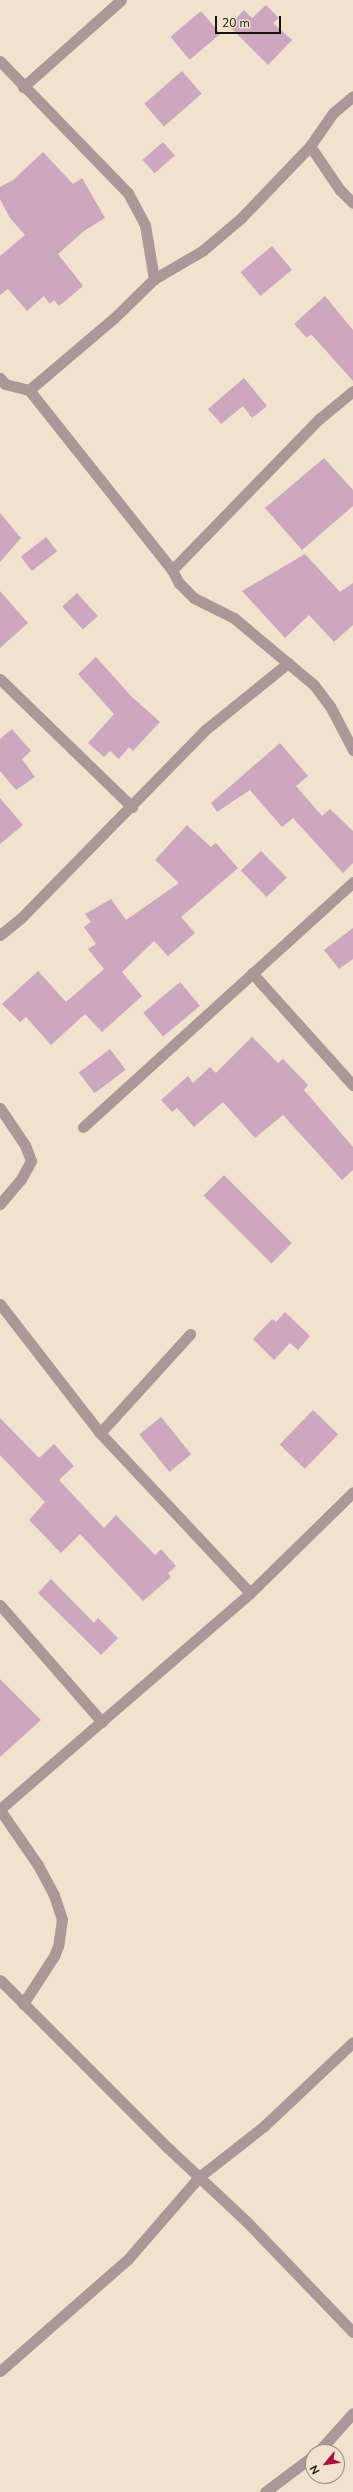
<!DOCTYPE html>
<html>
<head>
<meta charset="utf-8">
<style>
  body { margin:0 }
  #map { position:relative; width:353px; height:2492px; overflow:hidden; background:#f0e2cd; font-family:"Nunito Sans",sans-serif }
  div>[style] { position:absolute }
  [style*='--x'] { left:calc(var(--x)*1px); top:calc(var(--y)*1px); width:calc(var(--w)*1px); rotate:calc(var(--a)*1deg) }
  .building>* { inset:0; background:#cda6bf; transform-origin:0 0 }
  .minor>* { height:11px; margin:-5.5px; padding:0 5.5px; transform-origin:5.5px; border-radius:5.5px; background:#ab9698 }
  span { translate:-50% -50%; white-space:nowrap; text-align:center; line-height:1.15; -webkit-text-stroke:3.5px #f0e2cd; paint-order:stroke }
  .north { position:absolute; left:305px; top:2444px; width:40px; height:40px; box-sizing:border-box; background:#f0e2cd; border:1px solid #9a8f7f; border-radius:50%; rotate:241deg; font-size:11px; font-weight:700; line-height:16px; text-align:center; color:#18130b }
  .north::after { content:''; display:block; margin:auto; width:14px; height:18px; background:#a9123e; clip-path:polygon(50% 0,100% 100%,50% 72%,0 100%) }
  .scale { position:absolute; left:215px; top:16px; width:66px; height:18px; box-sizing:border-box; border:2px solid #18130b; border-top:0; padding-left:5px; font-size:12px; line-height:14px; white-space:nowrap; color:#18130b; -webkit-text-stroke:3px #f0e2cd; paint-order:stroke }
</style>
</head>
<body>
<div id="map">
  <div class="building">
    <i style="clip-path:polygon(266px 5px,279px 18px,273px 23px,292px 40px,268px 65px,229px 26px,244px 10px,252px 18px)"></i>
    <i style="left:201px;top:11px;width:30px;height:40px;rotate:50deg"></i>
    <i style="left:182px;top:71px;width:30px;height:50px;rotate:49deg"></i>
    <i style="left:163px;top:142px;width:18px;height:27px;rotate:49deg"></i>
    <i style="clip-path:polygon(43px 152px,73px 184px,82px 178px,105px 218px,84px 231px,58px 254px,83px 286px,59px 306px,54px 300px,50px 304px,44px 296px,27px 311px,8px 289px,0 295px,0 256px,25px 235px,10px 218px,0 199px,0 187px,13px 180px)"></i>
    <i style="left:272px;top:246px;width:31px;height:41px;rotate:50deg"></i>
    <i style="clip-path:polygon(325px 296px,353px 330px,353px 381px,311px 334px,307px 338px,294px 324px)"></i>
    <i style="clip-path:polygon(244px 378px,267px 406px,252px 418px,243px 406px,221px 424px,208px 409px)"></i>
    <i style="clip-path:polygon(324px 458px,353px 490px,353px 506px,302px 550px,265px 508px)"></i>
    <i style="clip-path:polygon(0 513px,21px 538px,0 562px)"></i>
    <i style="left:46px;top:537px;width:18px;height:32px;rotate:52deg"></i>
    <i style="clip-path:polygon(305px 554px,340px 592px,353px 583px,353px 625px,334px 642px,309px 615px,285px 638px,242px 591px)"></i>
    <i style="clip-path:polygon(0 591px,28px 623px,0 648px)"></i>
    <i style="left:77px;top:593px;width:31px;height:20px;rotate:48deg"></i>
    <i style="clip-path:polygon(96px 657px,131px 696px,160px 722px,133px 751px,129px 747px,119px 759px,110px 751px,104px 757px,88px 743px,114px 714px,78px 674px)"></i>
    <i style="clip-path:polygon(12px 729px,31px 751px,22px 759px,35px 777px,16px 790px,0 771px,0 739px)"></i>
    <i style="clip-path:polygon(280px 743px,308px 776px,296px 786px,322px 816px,330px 809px,353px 831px,353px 863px,343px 873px,293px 818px,282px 827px,250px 790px,217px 812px,211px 803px)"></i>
    <i style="clip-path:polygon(0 798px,23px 825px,0 844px)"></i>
    <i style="clip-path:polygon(187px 825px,211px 847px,216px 843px,238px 868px,181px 917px,195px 933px,168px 956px,154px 941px,122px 972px,142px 996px,102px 1032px,85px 1014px,51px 1045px,26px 1017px,20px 1022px,2px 1004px,38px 971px,66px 1002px,104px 969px,88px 949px,96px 944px,84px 927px,91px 922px,85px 914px,111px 899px,126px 920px,179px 883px,155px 860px)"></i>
    <i style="left:261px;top:851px;width:37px;height:28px;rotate:46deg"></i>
    <i style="clip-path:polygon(353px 928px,353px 959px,339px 969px,324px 950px)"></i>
    <i style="left:180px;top:982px;width:31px;height:48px;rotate:50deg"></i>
    <i style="clip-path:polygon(252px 1037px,278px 1063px,283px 1059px,308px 1085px,304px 1090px,353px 1147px,353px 1170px,342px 1180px,283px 1115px,255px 1138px,223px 1102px,194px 1127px,177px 1108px,172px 1112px,161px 1100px,188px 1076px,193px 1083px,210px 1067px,216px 1073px)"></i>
    <i style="left:110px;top:1049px;width:26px;height:39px;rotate:53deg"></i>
    <i style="left:224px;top:1175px;width:96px;height:29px;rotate:45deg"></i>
    <i style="clip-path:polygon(285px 1312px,310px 1336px,298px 1350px,290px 1343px,274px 1360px,253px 1339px,272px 1319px,276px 1322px)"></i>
    <i style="left:313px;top:1410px;width:35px;height:48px;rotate:44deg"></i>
    <i style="left:161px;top:1417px;width:48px;height:28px;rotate:51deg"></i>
    <i style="clip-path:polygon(0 1418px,39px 1458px,54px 1444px,74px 1466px,59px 1480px,104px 1528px,116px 1515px,155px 1555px,161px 1549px,176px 1566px,168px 1573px,171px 1577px,143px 1601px,80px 1534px,61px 1553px,29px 1520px,45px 1502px,0 1455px)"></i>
    <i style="clip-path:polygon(51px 1579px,94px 1623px,98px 1618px,118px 1638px,101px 1655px,38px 1593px)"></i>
    <i style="clip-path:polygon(0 1679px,41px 1720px,0 1757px)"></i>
  </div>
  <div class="minor">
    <i style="--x:0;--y:61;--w:184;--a:45.9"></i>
    <i style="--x:128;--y:193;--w:36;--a:62"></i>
    <i style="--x:145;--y:225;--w:55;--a:80.5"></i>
    <i style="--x:154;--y:279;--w:56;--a:135.7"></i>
    <i style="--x:114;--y:318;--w:111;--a:139.7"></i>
    <i style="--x:23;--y:87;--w:131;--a:-41.6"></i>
    <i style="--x:310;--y:146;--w:53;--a:55.7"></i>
    <i style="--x:340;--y:190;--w:18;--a:45"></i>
    <i style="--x:154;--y:279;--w:56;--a:-30.3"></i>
    <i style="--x:202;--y:251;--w:51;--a:-40.2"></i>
    <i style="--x:241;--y:218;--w:100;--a:-46.2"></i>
    <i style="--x:310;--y:146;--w:40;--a:-55.1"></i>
    <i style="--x:333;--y:113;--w:26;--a:-40"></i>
    <i style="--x:0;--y:378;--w:8;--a:50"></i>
    <i style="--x:5;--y:384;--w:25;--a:14"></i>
    <i style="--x:29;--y:390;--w:230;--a:51.5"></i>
    <i style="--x:172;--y:570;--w:15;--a:62"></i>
    <i style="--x:179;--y:583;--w:21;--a:45"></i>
    <i style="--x:194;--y:598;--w:45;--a:26.6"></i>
    <i style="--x:234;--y:618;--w:104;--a:39.9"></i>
    <i style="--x:314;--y:685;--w:26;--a:53"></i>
    <i style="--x:330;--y:706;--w:50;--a:62.4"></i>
    <i style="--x:172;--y:570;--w:211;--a:-45.8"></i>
    <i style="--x:319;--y:419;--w:44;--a:-39.5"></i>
    <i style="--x:0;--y:679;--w:184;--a:44.1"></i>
    <i style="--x:0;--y:935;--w:27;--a:-39"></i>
    <i style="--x:21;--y:918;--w:263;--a:-45.6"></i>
    <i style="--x:205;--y:730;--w:107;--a:-38.9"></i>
    <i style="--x:252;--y:973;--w:151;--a:48"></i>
    <i style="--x:0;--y:1108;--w:45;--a:56"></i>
    <i style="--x:25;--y:1145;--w:17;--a:69"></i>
    <i style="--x:31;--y:1161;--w:21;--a:119"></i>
    <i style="--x:21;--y:1179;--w:33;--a:130"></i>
    <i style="--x:83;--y:1127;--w:365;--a:-42.2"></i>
    <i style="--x:0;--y:1304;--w:163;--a:52.2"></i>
    <i style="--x:100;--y:1433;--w:219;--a:46.8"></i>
    <i style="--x:100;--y:1433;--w:134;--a:-47.7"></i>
    <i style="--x:0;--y:1605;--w:155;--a:48.9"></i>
    <i style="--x:0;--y:1809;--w:330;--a:-40.8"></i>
    <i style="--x:250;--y:1593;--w:144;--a:-44.4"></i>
    <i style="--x:0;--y:1810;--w:67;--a:55.4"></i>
    <i style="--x:38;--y:1865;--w:34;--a:62"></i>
    <i style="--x:54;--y:1895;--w:25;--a:72"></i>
    <i style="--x:62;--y:1919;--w:27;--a:98"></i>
    <i style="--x:58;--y:1946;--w:11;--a:112"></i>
    <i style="--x:54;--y:1956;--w:57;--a:122.9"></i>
    <i style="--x:0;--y:1980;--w:238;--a:45"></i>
    <i style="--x:168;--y:2148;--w:107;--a:43.1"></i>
    <i style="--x:246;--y:2221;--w:154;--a:46.1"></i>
    <i style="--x:0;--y:2371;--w:170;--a:-41.2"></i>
    <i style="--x:128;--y:2259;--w:108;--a:-49.1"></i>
    <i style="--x:199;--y:2177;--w:83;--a:-38.1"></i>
    <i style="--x:264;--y:2126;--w:122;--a:-43.3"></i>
    <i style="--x:318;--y:2452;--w:52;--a:-48.1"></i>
    <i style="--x:265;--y:2492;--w:60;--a:-36.9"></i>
  </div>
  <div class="north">N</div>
  <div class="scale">20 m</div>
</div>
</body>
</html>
